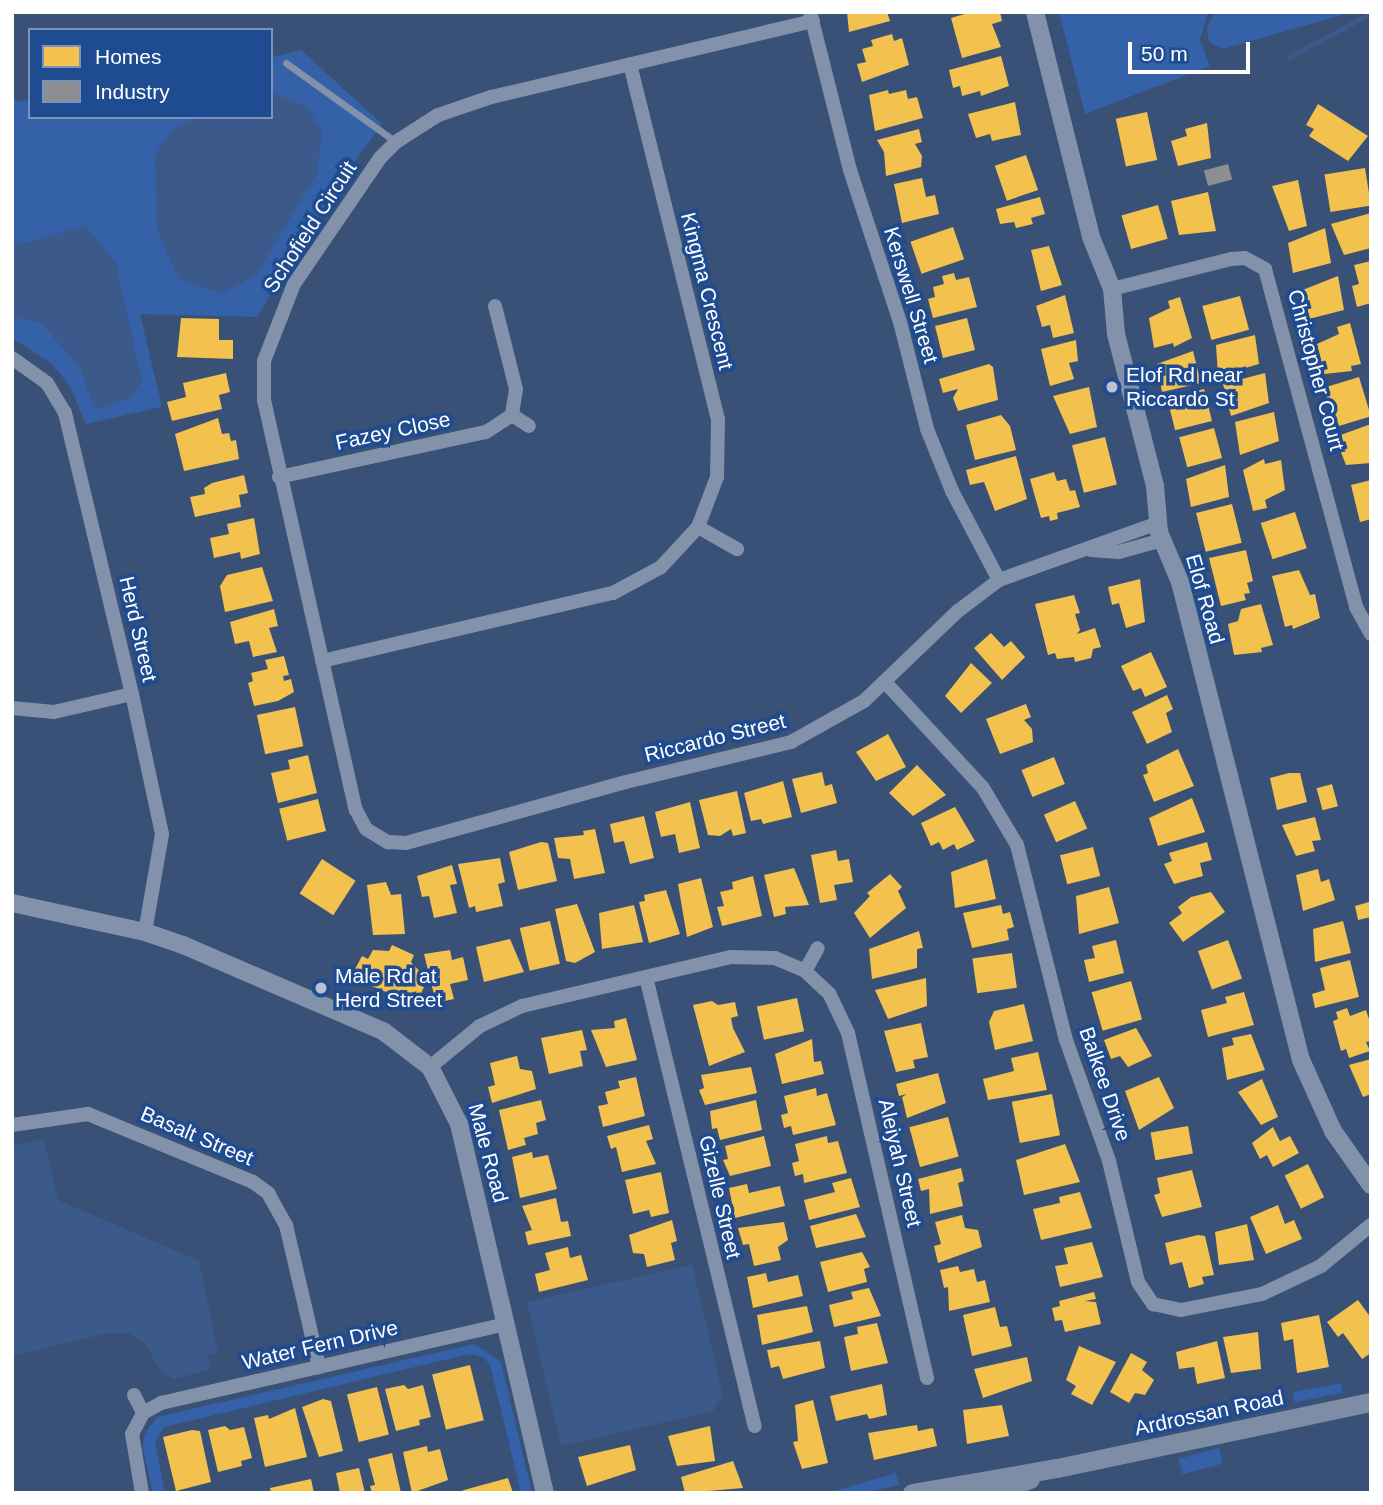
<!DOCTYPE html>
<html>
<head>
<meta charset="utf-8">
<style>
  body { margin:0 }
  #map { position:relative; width:1383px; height:1505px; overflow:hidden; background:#395177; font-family:Arial,sans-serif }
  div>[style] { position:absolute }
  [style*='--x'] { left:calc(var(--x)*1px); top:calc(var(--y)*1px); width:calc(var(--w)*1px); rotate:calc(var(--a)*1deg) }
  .green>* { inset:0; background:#3461a7; transform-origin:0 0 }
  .water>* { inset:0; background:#3b598b }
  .homes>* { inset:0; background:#f2c14e; transform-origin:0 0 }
  .industry>* { inset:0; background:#8d8d92; transform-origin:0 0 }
  .stream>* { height:5px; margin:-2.5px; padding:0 2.5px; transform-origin:2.5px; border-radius:2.5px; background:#3b598b }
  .service>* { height:7px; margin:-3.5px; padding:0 3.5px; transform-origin:3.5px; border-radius:3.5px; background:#8192aa }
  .minor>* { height:14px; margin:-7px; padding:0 7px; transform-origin:7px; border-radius:7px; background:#8192aa }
  .tertiary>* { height:18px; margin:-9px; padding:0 9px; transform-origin:9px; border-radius:9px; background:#8192aa }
  .secondary>* { height:19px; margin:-9.5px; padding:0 9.5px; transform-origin:9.5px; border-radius:9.5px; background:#7d8da6 }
  .dots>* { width:19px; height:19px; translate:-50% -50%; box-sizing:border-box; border:4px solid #1f4b91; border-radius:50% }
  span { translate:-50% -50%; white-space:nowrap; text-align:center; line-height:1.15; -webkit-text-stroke:7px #1f4b91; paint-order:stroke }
  .street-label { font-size:21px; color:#fff }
  .poi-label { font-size:21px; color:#fff }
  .left { translate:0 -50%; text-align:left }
  .frame { position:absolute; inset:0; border:14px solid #fff; pointer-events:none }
  .legend { position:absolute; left:28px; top:28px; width:245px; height:91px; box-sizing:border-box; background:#1f4b91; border:2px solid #7993bd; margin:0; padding:9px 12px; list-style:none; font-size:21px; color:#fff }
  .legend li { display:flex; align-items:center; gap:14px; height:35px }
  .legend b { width:35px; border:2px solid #7993bd }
  .scale { position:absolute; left:1128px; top:42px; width:122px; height:32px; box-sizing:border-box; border:4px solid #fff; border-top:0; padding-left:9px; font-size:21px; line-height:24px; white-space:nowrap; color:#fff; -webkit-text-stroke:5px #1f4b91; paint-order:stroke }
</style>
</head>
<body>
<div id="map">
  <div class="green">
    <i style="clip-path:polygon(1059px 12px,1208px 12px,1200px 40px,1210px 66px,1085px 114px)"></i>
    <i style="clip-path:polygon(1215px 12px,1353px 12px,1223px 49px,1209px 42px,1207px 28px)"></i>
    <i style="clip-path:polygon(301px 50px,382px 124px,333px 192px,257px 317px,140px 314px,162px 407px,86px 424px,70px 386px,52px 364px,12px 338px,12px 95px,17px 102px,30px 100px,30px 117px,271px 117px,271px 57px)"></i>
    <i style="clip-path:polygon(474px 1344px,501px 1362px,532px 1493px,521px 1493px,490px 1365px,483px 1357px,469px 1354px,164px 1427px,155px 1442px,165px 1493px,153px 1493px,143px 1449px,144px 1435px,157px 1417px)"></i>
    <i style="left:1341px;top:1383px;width:10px;height:49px;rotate:79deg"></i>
    <i style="left:1219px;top:1448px;width:16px;height:42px;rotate:75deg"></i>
    <i style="clip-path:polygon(896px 1473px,899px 1485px,864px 1493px,827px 1493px)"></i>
  </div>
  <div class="water">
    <i style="clip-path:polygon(271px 92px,307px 106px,322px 133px,317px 173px,256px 275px,222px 293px,179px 280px,157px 230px,155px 155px,171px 130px,200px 117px,271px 117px)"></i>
    <i style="clip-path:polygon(86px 226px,116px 264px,142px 380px,131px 398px,95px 409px,79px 366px,41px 323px,12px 317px,12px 246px)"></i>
    <i style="clip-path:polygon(44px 1139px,58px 1200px,199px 1261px,218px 1352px,207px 1355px,211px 1369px,174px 1379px,160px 1371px,145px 1343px,129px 1333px,108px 1333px,12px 1356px,12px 1146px)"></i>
    <i style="clip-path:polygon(692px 1265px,723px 1395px,713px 1411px,561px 1446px,527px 1302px)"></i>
  </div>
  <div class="homes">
    <i style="clip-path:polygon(847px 12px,887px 12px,890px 21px,849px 32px)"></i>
    <i style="clip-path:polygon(971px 12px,1000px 12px,1002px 21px,992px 24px,1001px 47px,962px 58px,951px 18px)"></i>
    <i style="clip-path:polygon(892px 34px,894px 41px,902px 38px,909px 65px,862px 82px,857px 64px,866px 62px,862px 49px,873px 46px,871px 40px)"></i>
    <i style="clip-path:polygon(1001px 56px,1009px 86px,981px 96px,980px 91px,962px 96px,960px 86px,953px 88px,949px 70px)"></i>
    <i style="clip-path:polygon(888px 90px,889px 94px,906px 90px,908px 99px,917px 97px,923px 118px,875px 131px,869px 95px)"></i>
    <i style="clip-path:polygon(1015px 102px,1021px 135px,992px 141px,990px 134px,976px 138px,968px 114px)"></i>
    <i style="clip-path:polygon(1318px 104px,1368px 136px,1348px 161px,1309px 136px,1314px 129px,1306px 125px)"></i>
    <i style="left:1147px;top:112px;width:49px;height:32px;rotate:78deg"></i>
    <i style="clip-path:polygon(1207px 123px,1211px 158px,1178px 166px,1171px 141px,1187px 136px,1185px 129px)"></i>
    <i style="clip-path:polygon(919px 129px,922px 142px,915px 144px,922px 156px,921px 167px,886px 176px,884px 152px,877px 140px)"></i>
    <i style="left:1026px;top:155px;width:37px;height:33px;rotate:71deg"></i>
    <i style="left:1365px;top:168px;width:38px;height:41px;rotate:81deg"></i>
    <i style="clip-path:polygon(922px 178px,926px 197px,935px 195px,939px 214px,902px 223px,894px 184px)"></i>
    <i style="clip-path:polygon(1298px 180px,1307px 226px,1289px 231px,1272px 186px)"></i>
    <i style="clip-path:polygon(1208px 192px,1216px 231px,1179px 235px,1171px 201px)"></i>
    <i style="clip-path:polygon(1040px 197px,1045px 214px,1031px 218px,1033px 224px,1016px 228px,1014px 222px,1000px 224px,996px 209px)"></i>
    <i style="left:1158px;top:205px;width:35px;height:38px;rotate:74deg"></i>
    <i style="clip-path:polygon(1371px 213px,1371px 248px,1344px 255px,1331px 224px)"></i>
    <i style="left:953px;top:227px;width:34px;height:45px;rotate:71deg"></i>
    <i style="clip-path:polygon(1325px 228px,1331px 263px,1293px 273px,1288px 243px)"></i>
    <i style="clip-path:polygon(1049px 246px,1062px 285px,1041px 291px,1031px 250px)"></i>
    <i style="clip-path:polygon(1371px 261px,1371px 303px,1357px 307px,1352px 286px,1359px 284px,1354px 265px)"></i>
    <i style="clip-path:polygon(954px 273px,956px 280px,969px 277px,977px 307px,933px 318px,928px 299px,935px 297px,933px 287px,944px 284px,942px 276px)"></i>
    <i style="clip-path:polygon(1338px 276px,1344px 310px,1305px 320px,1300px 291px)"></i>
    <i style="clip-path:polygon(1065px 295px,1074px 333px,1053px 338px,1050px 325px,1042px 327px,1036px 306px)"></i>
    <i style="left:1240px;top:296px;width:35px;height:39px;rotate:75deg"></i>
    <i style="clip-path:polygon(1180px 297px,1192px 338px,1174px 347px,1173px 343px,1154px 348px,1149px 318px,1170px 308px,1168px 301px)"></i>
    <i style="clip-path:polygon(181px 318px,219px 319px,219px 340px,233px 340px,233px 359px,177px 357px)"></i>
    <i style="left:967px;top:318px;width:33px;height:33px;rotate:76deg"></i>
    <i style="clip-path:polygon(1350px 323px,1361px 364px,1351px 366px,1352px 371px,1324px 374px,1317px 344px,1339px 334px,1337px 327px)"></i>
    <i style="clip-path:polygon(1255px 335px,1259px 364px,1218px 376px,1216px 345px)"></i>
    <i style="clip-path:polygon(1076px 340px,1078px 361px,1069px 363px,1074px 379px,1050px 386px,1041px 349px)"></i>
    <i style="clip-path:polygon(1193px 351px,1201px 383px,1162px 392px,1157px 364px)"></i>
    <i style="clip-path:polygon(989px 364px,993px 367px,998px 400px,958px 411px,953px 398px,958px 389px,943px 393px,939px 379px)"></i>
    <i style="clip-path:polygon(226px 373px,230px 392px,219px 395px,222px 409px,172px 421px,167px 402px,186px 397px,183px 383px)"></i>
    <i style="clip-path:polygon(1265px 373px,1269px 403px,1231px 416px,1223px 384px)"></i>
    <i style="left:1359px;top:377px;width:41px;height:37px;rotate:73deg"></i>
    <i style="clip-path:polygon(1089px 387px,1097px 427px,1070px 434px,1053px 396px)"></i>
    <i style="left:1204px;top:389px;width:33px;height:38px;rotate:76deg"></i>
    <i style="clip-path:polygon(1274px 412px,1279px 441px,1240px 455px,1235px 422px)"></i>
    <i style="clip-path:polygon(1001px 415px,1010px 426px,1016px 450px,975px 460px,966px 425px)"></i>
    <i style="clip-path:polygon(218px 418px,222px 434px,229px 433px,231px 441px,236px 440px,239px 459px,184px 471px,175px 434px)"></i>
    <i style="clip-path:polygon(1371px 424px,1371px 463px,1346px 465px,1335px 437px)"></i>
    <i style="left:1214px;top:428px;width:31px;height:36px;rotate:75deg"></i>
    <i style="left:1105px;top:437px;width:49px;height:34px;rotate:76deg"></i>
    <i style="clip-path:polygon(1016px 456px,1027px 499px,995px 511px,984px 482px,970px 485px,966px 470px)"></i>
    <i style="clip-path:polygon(1264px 459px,1265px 464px,1281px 460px,1285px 490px,1265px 500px,1267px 508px,1253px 511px,1243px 470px)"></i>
    <i style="clip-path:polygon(1225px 465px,1229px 497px,1191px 507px,1186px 479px)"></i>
    <i style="clip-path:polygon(1054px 472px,1057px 481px,1066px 479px,1070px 491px,1075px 490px,1080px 507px,1057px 513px,1058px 519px,1050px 521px,1049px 516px,1041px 518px,1030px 479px)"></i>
    <i style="clip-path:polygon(244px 475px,248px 493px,239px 495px,241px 507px,195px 517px,190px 497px,205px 494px,204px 488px,212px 483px)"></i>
    <i style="clip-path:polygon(1371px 480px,1371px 519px,1360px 522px,1351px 485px)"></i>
    <i style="left:1232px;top:504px;width:40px;height:37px;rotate:76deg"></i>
    <i style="left:1295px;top:512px;width:38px;height:36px;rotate:72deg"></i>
    <i style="clip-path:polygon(254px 518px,260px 554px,241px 559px,240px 552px,214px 558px,210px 538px,229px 534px,227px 524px)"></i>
    <i style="clip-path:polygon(1246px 550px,1253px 581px,1247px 583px,1250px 593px,1244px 594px,1246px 600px,1221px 606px,1209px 558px)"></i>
    <i style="clip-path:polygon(262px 567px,273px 601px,225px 612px,220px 586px,227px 575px)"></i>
    <i style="clip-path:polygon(1299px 570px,1310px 595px,1315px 594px,1320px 618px,1293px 629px,1292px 625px,1285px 627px,1272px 576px)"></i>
    <i style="clip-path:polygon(1140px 579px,1145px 622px,1126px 628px,1119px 603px,1112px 605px,1108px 587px)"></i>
    <i style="clip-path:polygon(1074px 595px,1080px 613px,1075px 614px,1080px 630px,1077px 634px,1095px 628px,1101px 647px,1093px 649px,1091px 658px,1075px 662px,1074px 657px,1057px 659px,1055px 653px,1048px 655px,1035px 604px)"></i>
    <i style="clip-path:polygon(1261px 604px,1273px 645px,1261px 648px,1262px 652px,1234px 655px,1228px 624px,1238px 621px,1241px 609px)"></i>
    <i style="clip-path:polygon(274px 609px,278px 626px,269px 628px,277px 652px,253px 657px,249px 641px,235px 644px,230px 622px)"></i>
    <i style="clip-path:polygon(991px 633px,1004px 647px,1011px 641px,1025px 657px,1002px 680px,974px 648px)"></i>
    <i style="clip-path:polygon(1151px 652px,1167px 687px,1145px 697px,1141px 688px,1133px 691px,1121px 666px)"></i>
    <i style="clip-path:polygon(284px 656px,289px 675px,283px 676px,284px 681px,291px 679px,294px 692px,278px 701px,254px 706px,248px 683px,253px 681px,251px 673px,268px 669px,265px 660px)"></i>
    <i style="clip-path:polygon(971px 663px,992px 683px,961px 713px,945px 696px)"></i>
    <i style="clip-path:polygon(1167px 695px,1173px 709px,1166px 713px,1172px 732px,1147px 744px,1132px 712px)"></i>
    <i style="clip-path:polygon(1026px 704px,1031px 717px,1024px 720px,1032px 729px,1033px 742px,1000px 754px,986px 719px)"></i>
    <i style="left:295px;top:707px;width:40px;height:39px;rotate:78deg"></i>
    <i style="clip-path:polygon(888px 734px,906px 767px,876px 781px,856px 752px)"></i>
    <i style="clip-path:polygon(1178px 749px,1194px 786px,1154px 802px,1143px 775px,1148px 773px,1146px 765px)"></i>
    <i style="clip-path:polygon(308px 755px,317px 793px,278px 803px,271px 773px,290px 769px,288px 760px)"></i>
    <i style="left:1054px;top:757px;width:29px;height:35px;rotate:68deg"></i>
    <i style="clip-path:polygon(917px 765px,946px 795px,913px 816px,889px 793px)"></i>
    <i style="clip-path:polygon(822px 772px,825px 786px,832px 784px,837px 803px,801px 813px,792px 779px)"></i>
    <i style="clip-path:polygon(1289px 773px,1300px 773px,1307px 802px,1277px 810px,1270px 778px)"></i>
    <i style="clip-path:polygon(783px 781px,792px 817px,763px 824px,761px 819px,751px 821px,744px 793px)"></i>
    <i style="left:1332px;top:784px;width:23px;height:16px;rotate:75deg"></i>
    <i style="clip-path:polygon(737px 791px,746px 833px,733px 836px,731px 829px,720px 836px,708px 835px,699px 800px)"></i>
    <i style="clip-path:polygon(1192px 798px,1205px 832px,1158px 846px,1149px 818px)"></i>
    <i style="left:318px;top:799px;width:33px;height:40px;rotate:76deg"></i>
    <i style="left:1075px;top:801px;width:30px;height:34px;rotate:66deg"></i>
    <i style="clip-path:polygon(690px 802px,700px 848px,679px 853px,675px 834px,661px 837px,655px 812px)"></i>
    <i style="clip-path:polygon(955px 807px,975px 841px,957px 850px,954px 844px,943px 850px,939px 842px,931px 846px,921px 823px)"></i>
    <i style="clip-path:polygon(644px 816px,654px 858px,630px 864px,624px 841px,614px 843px,610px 824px)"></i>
    <i style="clip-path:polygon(1315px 817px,1321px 840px,1312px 841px,1315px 851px,1296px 856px,1282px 825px)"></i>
    <i style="clip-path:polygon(595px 829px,605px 873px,574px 879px,570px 859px,558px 858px,554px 838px,584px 835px,583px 831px)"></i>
    <i style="clip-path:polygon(541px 842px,548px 843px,557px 881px,518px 890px,509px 852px)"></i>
    <i style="clip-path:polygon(1207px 842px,1212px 860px,1200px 863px,1203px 876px,1174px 884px,1164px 864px,1172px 861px,1169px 853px)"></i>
    <i style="left:1093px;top:847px;width:30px;height:34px;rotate:76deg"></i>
    <i style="clip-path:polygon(836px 850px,838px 861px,849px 859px,853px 882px,834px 885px,837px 900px,820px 903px,811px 855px)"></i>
    <i style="clip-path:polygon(500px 858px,505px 882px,498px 884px,503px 906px,476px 912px,475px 906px,469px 908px,458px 864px)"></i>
    <i style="left:322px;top:859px;width:40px;height:41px;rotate:33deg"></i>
    <i style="clip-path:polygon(987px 859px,996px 899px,955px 908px,951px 872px)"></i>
    <i style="clip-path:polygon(452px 865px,457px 884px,450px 885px,457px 913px,434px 918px,429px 896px,422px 897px,417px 876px)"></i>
    <i style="clip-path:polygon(794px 868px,809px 905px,785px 907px,786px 914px,774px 917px,764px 875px)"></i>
    <i style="clip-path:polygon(1318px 869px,1321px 882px,1329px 879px,1335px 900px,1303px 911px,1296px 875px)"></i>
    <i style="clip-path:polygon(890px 874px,902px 887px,898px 891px,906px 908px,870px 938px,854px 913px,870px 896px,867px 893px)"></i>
    <i style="clip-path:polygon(753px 876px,762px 916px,722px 926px,717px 907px,724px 906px,720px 892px,733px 889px,732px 882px)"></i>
    <i style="clip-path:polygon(701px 878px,713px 927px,687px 937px,678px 884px)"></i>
    <i style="clip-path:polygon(386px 882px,391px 895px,401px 894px,405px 934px,373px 935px,367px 885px)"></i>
    <i style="clip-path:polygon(1109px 887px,1119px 923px,1079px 934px,1076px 896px)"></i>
    <i style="clip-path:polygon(666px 890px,680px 934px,649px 943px,639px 902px,645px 901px,644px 895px)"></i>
    <i style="clip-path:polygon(1211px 892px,1225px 912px,1183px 942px,1169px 923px,1182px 913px,1178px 907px,1191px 897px)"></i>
    <i style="clip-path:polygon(1369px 902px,1371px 917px,1358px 920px,1355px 906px)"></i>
    <i style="clip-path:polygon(577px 904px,595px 952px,575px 963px,566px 961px,555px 909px)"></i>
    <i style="clip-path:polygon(634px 905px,643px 942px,602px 949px,599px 913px)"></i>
    <i style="clip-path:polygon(1001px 905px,1003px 914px,1010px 912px,1014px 927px,1007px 929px,1009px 940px,972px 948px,963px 913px)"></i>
    <i style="left:550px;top:921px;width:44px;height:31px;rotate:77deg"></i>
    <i style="clip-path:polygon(1343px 921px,1351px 953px,1315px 962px,1313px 929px)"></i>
    <i style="clip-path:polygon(919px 931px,923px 948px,917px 949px,917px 968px,872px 979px,869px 949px)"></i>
    <i style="clip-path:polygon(510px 939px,524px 972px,484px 982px,476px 947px)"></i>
    <i style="clip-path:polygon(1116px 940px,1124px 973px,1089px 982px,1084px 960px,1095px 958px,1092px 946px)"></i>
    <i style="left:1228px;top:940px;width:41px;height:32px;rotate:70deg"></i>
    <i style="clip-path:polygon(392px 945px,414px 955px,411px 962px,422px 974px,417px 984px,424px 987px,416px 1004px,364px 983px,366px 979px,353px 973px,362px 956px,368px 959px,373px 950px,389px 951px)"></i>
    <i style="clip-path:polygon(450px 950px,452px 960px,463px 957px,468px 980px,450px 984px,454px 999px,436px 1003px,424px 954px)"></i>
    <i style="left:1012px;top:953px;width:35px;height:40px;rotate:82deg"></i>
    <i style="clip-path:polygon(1350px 960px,1359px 997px,1315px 1008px,1312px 994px,1325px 990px,1320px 968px)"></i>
    <i style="clip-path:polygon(926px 978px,927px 1006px,888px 1019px,875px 990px)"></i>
    <i style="left:1131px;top:981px;width:40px;height:41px;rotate:74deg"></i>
    <i style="clip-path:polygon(1244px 992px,1254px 1025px,1208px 1037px,1201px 1010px,1227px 1003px,1225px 997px)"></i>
    <i style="left:797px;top:998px;width:34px;height:41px;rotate:78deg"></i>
    <i style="clip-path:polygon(712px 1001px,718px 1005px,735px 1002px,738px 1016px,731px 1018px,733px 1028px,745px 1052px,709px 1066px,693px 1005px)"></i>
    <i style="clip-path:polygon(1024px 1004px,1033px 1041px,995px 1050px,989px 1022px,994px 1011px)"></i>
    <i style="clip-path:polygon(1347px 1008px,1350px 1016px,1366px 1010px,1371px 1025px,1371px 1041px,1366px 1042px,1370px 1051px,1349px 1058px,1346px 1049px,1341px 1051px,1333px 1021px,1338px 1019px,1336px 1012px)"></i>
    <i style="clip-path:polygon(626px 1018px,637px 1060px,606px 1067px,591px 1030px,615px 1028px,614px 1021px)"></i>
    <i style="clip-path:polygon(921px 1023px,928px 1057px,913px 1060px,915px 1068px,896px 1072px,884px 1031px)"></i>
    <i style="clip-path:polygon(1136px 1028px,1152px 1056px,1128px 1067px,1120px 1056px,1111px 1059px,1104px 1040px)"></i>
    <i style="clip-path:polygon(582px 1030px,587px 1050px,580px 1051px,583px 1066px,549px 1074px,541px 1038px)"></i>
    <i style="clip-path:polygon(1251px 1034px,1265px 1070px,1227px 1080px,1222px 1048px,1234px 1045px,1232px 1038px)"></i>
    <i style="clip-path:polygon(812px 1039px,814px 1062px,821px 1061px,824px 1074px,782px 1084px,775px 1054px)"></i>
    <i style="clip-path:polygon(1038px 1052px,1047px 1090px,988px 1100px,983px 1079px,1014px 1071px,1011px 1058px)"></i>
    <i style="clip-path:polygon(517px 1056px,520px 1069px,532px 1071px,536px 1089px,492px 1103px,488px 1087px,495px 1085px,490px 1063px)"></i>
    <i style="clip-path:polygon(1371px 1059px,1371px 1094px,1363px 1097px,1349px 1065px)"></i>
    <i style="clip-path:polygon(751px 1067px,757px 1093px,705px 1105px,699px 1090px,704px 1088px,701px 1075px)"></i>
    <i style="clip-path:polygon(938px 1073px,946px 1103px,907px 1118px,902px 1097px,907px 1094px,899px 1096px,896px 1084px)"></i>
    <i style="clip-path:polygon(636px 1077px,645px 1116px,603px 1127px,598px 1106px,608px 1104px,605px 1092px,620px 1088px,618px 1081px)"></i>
    <i style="clip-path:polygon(1159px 1077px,1174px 1108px,1139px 1130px,1125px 1091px)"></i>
    <i style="clip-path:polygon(1262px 1079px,1278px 1117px,1261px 1125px,1238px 1092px)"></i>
    <i style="clip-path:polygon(816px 1088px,817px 1096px,827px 1093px,836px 1125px,793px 1135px,791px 1126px,784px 1128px,781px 1115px,788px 1113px,784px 1096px)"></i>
    <i style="left:1052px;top:1094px;width:42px;height:41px;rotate:79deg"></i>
    <i style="clip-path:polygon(541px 1100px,546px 1120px,536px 1123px,538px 1134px,524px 1138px,526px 1145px,508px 1150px,499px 1110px)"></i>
    <i style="clip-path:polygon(756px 1100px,762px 1130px,720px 1140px,717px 1128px,712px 1129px,710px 1111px)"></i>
    <i style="left:948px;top:1117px;width:41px;height:40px;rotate:75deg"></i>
    <i style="clip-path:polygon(649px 1125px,653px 1139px,646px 1141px,656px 1164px,622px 1172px,616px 1147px,611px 1149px,607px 1136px)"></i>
    <i style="left:1188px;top:1126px;width:28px;height:38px;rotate:80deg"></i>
    <i style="clip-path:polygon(1273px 1127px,1280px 1141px,1290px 1136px,1299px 1153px,1273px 1167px,1267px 1155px,1260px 1159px,1252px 1143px)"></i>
    <i style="clip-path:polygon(764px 1136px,771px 1166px,730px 1176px,723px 1160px,728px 1159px,725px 1146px)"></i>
    <i style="clip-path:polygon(827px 1136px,828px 1143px,838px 1141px,847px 1173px,804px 1183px,803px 1174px,795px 1176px,792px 1163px,799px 1161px,795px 1144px)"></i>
    <i style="clip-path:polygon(1065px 1144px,1080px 1182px,1024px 1195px,1016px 1160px)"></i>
    <i style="clip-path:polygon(532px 1152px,533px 1158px,548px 1155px,557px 1189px,520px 1198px,512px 1157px)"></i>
    <i style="left:1308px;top:1164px;width:37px;height:26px;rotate:64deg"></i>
    <i style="clip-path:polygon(961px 1168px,964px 1181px,958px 1183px,963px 1206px,930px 1214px,929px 1189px,921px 1191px,918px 1179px)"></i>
    <i style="clip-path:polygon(1192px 1170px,1202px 1207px,1162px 1217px,1154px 1195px,1160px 1193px,1157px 1178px)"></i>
    <i style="clip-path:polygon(661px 1172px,669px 1213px,651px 1217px,649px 1210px,633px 1214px,625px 1180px)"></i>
    <i style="clip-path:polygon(851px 1178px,860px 1207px,809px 1220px,804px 1200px,835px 1192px,832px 1183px)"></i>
    <i style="clip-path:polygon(747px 1184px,749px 1193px,780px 1186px,785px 1206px,735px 1218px,729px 1188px)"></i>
    <i style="clip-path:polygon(1080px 1192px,1092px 1228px,1041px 1240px,1033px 1209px,1060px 1203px,1059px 1197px)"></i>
    <i style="clip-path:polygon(556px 1198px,561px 1222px,568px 1221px,571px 1236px,528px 1245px,525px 1232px,532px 1230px,522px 1206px)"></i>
    <i style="clip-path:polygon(1278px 1205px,1285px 1224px,1294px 1220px,1302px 1239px,1266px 1254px,1250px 1217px)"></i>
    <i style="clip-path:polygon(856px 1214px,866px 1237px,816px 1248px,810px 1226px)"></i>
    <i style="clip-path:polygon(962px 1215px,965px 1228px,978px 1230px,982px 1247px,938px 1263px,934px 1246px,941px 1244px,935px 1222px)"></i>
    <i style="clip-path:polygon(672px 1220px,677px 1241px,671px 1243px,675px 1260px,647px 1267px,644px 1254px,633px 1253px,629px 1235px)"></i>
    <i style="clip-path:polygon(784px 1222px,788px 1240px,778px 1247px,781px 1260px,754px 1266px,749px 1244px,743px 1245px,738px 1228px)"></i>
    <i style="clip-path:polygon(1247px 1224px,1254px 1260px,1219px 1265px,1215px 1232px)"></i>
    <i style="clip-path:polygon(1198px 1235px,1205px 1236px,1214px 1275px,1202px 1277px,1204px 1284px,1189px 1288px,1182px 1262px,1170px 1265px,1165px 1243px)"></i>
    <i style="clip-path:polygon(1092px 1242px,1103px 1277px,1060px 1287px,1055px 1266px,1068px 1264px,1064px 1248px)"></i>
    <i style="clip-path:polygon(568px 1247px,570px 1258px,581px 1255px,588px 1280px,539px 1292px,535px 1274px,550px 1270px,545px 1253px)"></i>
    <i style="clip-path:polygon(862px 1252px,870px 1267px,864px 1269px,867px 1282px,828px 1292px,820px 1262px)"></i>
    <i style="clip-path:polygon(958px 1266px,960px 1272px,974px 1269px,977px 1282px,985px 1280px,990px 1302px,949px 1311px,948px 1287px,944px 1288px,940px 1270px)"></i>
    <i style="clip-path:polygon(766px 1273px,768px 1282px,798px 1275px,803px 1296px,753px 1308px,747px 1277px)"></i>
    <i style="clip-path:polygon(869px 1288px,881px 1316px,834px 1327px,829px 1305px,853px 1299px,851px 1292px)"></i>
    <i style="clip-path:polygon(1094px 1292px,1096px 1299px,1085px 1301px,1096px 1302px,1101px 1324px,1065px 1332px,1062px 1320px,1055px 1321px,1052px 1308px,1060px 1306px,1059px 1301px)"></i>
    <i style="clip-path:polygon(1358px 1300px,1371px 1318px,1371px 1353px,1362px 1359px,1343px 1333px,1338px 1337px,1327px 1322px)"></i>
    <i style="clip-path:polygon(807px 1306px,813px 1332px,762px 1345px,757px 1315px)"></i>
    <i style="clip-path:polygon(995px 1307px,1000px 1327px,1007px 1326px,1012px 1346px,972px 1356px,963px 1315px)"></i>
    <i style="clip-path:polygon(1319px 1315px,1329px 1367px,1297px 1373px,1293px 1339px,1284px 1341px,1281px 1323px)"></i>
    <i style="clip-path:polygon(877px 1323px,888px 1363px,851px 1371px,844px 1337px,858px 1334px,857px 1327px)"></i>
    <i style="clip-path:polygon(1258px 1332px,1261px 1369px,1231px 1373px,1223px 1337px)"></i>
    <i style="clip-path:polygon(820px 1341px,825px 1368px,783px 1379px,779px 1366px,771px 1368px,767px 1350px)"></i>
    <i style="clip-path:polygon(1217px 1341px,1225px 1378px,1197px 1384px,1194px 1367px,1179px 1369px,1176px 1352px)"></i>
    <i style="clip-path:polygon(1079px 1346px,1116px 1362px,1092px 1405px,1071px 1394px,1076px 1386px,1066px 1380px)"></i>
    <i style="clip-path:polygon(1131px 1353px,1147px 1362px,1142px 1370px,1154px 1380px,1145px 1395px,1135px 1393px,1129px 1403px,1110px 1392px)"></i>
    <i style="clip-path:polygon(1027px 1357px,1032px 1381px,983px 1398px,974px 1369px)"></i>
    <i style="left:470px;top:1365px;width:57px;height:39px;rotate:76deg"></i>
    <i style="clip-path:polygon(882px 1384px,887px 1415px,869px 1419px,867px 1414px,836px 1421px,830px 1396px)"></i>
    <i style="clip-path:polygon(404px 1385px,408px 1389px,423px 1385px,431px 1417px,419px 1420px,420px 1425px,396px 1431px,385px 1389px)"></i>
    <i style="left:377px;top:1387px;width:49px;height:31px;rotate:76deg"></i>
    <i style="clip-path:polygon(323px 1399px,331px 1401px,343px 1451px,319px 1457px,302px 1407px)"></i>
    <i style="clip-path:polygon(813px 1400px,828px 1463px,802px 1469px,793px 1442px,798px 1441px,795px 1405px)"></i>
    <i style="clip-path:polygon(1002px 1405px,1009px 1436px,967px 1444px,963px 1410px)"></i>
    <i style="clip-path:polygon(295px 1408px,307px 1457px,265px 1467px,254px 1418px,268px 1415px,269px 1419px)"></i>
    <i style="clip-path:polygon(917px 1425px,918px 1431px,933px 1428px,937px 1446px,874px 1460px,868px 1433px)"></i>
    <i style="clip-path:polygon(225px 1426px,230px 1430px,244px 1427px,252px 1458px,241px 1461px,242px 1466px,218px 1472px,208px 1430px)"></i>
    <i style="clip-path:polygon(710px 1426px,715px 1461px,677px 1466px,668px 1436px)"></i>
    <i style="clip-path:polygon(192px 1430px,200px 1431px,211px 1482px,176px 1491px,163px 1437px)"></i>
    <i style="clip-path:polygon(630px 1445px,636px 1470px,587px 1486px,578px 1457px)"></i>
    <i style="clip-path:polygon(427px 1446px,428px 1452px,440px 1449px,448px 1480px,412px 1493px,403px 1452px)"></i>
    <i style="clip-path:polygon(392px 1453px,401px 1493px,372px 1493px,370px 1486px,375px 1485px,368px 1459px)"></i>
    <i style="clip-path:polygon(733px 1461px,743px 1488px,685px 1493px,681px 1477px)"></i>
    <i style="clip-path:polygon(359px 1468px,365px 1493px,340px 1493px,336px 1473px)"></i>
    <i style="clip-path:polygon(508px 1478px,513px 1493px,457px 1493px,464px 1490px)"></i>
    <i style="clip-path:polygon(311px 1479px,314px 1493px,271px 1493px,270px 1488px)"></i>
  </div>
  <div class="industry">
    <i style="left:1228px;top:164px;width:16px;height:25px;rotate:75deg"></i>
  </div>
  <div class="stream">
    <i style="--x:1289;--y:57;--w:93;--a:-28.2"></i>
  </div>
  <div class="service">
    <i style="--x:286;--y:63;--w:135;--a:35.7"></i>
  </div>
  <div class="minor">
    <i style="--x:810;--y:12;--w:163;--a:75.8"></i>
    <i style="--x:850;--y:170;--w:160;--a:71.8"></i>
    <i style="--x:900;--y:322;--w:110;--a:75.8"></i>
    <i style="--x:927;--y:429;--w:67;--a:68"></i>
    <i style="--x:952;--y:491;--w:101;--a:62.2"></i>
    <i style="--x:813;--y:21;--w:331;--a:166.7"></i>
    <i style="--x:491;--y:97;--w:56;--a:161.2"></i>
    <i style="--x:438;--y:115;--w:50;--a:147.3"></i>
    <i style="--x:396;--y:142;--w:23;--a:135"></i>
    <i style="--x:380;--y:158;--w:153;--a:124.3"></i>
    <i style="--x:294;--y:284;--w:83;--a:111.3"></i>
    <i style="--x:264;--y:361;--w:39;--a:90"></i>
    <i style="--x:264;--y:400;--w:420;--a:77.4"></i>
    <i style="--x:356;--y:810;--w:21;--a:62"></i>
    <i style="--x:366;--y:829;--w:26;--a:31"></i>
    <i style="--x:388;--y:842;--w:18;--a:3"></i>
    <i style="--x:406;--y:843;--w:228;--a:-15.5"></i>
    <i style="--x:626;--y:782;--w:170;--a:-13.6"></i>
    <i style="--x:791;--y:742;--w:84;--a:-29.3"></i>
    <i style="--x:864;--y:701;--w:130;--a:-43.8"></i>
    <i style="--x:958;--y:611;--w:51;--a:-37.1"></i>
    <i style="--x:999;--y:580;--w:169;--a:-19.7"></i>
    <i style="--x:630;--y:64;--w:366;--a:76.1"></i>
    <i style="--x:718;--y:419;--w:58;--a:91"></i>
    <i style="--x:717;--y:477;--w:53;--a:110.8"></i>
    <i style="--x:698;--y:527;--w:45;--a:29.4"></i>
    <i style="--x:1112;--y:289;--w:123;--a:-14.1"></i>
    <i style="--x:1231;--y:259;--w:14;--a:-4"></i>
    <i style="--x:1245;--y:258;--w:23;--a:29"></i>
    <i style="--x:1265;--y:269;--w:350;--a:74.9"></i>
    <i style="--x:1356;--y:607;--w:31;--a:61"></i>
    <i style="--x:495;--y:306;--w:86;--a:75.8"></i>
    <i style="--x:516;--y:389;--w:26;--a:99"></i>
    <i style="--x:12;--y:358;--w:43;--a:35.5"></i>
    <i style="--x:47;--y:383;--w:35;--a:59"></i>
    <i style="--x:65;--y:413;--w:289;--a:76.6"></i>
    <i style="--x:132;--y:694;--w:143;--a:77.9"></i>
    <i style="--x:162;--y:834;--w:99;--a:99.8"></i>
    <i style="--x:279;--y:477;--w:212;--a:-12.3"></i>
    <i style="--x:486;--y:432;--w:31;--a:-33"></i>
    <i style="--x:512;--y:415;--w:20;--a:33"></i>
    <i style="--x:1091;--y:550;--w:28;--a:4"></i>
    <i style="--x:1119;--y:552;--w:45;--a:-15.6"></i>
    <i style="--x:322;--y:661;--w:299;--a:-13.2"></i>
    <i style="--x:613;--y:593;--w:55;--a:-28.4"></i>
    <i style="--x:661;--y:567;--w:54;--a:-47.2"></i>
    <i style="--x:885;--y:682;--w:144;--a:47.2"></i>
    <i style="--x:983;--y:788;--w:66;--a:59.2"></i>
    <i style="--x:1017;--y:845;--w:201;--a:75.9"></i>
    <i style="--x:1066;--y:1040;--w:128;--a:70.4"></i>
    <i style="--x:1109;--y:1161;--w:124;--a:76.5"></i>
    <i style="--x:1138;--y:1282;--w:27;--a:56"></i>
    <i style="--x:1153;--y:1304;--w:29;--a:12"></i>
    <i style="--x:1181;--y:1310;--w:83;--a:-11.2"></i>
    <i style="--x:1262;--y:1294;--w:65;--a:-25.4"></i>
    <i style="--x:1321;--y:1266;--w:65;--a:-39.4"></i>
    <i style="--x:12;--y:708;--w:42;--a:5.4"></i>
    <i style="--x:54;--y:712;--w:80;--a:-13"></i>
    <i style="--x:805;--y:971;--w:26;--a:-61"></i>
    <i style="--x:646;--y:977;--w:462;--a:76.4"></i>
    <i style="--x:430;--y:1067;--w:65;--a:-39.4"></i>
    <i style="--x:480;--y:1026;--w:47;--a:-25.5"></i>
    <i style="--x:522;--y:1006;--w:215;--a:-13.2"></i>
    <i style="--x:731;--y:957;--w:44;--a:1.3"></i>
    <i style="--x:775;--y:958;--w:33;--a:23"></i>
    <i style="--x:805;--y:971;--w:33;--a:43"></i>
    <i style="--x:829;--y:993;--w:44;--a:64.6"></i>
    <i style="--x:848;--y:1033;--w:354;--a:77.1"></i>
    <i style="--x:12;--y:1125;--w:77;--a:-8.2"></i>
    <i style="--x:88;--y:1114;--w:178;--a:22.4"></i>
    <i style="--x:253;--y:1182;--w:19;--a:36"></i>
    <i style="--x:268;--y:1193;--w:37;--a:61"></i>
    <i style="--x:286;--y:1225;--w:146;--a:76.9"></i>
    <i style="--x:134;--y:1395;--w:20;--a:63"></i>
    <i style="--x:142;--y:1493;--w:60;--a:-99.6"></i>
    <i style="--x:132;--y:1434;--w:24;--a:-62"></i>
    <i style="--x:143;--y:1413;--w:21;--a:-29"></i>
    <i style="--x:161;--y:1403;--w:355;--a:-12.9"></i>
  </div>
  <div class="tertiary">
    <i style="--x:1035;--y:12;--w:232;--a:76"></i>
    <i style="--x:1091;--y:237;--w:56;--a:68"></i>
    <i style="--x:1112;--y:289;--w:45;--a:84.9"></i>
    <i style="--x:1116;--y:334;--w:157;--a:75.6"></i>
    <i style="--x:1155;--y:486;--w:46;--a:85"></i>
    <i style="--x:1159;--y:532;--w:54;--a:67.2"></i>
    <i style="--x:1180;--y:582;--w:493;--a:75.8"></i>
    <i style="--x:1301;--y:1060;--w:78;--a:65.7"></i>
    <i style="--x:1333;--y:1131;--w:66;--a:54.9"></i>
    <i style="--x:12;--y:903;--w:136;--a:12.3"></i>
    <i style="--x:145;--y:932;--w:40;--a:18.9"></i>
    <i style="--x:183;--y:945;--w:218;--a:23.3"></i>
    <i style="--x:383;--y:1031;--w:59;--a:37.5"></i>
    <i style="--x:430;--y:1067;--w:64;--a:63"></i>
    <i style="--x:459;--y:1124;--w:379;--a:76.9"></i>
  </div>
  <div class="secondary">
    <i style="--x:912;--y:1493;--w:147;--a:-9.8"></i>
    <i style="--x:1057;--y:1468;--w:321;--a:-11.9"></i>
    <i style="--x:991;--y:1493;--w:41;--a:-19.7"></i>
  </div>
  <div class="dots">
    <i style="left:1112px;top:387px;background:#bac2cf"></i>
    <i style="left:321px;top:988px;background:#bac2cf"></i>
  </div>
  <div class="street-label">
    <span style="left:310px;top:227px;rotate:-57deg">Schofield Circuit</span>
    <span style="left:707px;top:291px;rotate:76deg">Kingma Crescent</span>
    <span style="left:911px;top:295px;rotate:73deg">Kerswell Street</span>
    <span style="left:1316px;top:370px;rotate:75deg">Christopher Court</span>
    <span style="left:393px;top:431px;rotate:-12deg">Fazey Close</span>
    <span style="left:1205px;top:599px;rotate:74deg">Elof Road</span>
    <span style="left:138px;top:629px;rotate:77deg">Herd Street</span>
    <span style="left:715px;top:738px;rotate:-14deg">Riccardo Street</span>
    <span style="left:1105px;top:1084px;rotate:71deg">Balkee Drive</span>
    <span style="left:197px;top:1136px;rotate:23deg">Basalt Street</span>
    <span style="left:488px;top:1153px;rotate:75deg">Male Road</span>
    <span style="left:900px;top:1163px;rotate:77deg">Aleiyah Street</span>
    <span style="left:720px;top:1197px;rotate:77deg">Gizelle Street</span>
    <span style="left:320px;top:1345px;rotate:-13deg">Water Fern Drive</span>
    <span style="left:1209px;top:1413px;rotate:-12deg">Ardrossan Road</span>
  </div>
  <div class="poi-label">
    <span class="left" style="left:1126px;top:387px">Elof Rd near<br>Riccardo St</span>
    <span class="left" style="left:335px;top:988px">Male Rd at<br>Herd Street</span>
  </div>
  <div class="frame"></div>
  <ul class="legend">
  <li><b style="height:19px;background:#f2c14e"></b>Homes</li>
  <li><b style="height:19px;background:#8d8d92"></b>Industry</li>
  </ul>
  <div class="scale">50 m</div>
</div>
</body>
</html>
